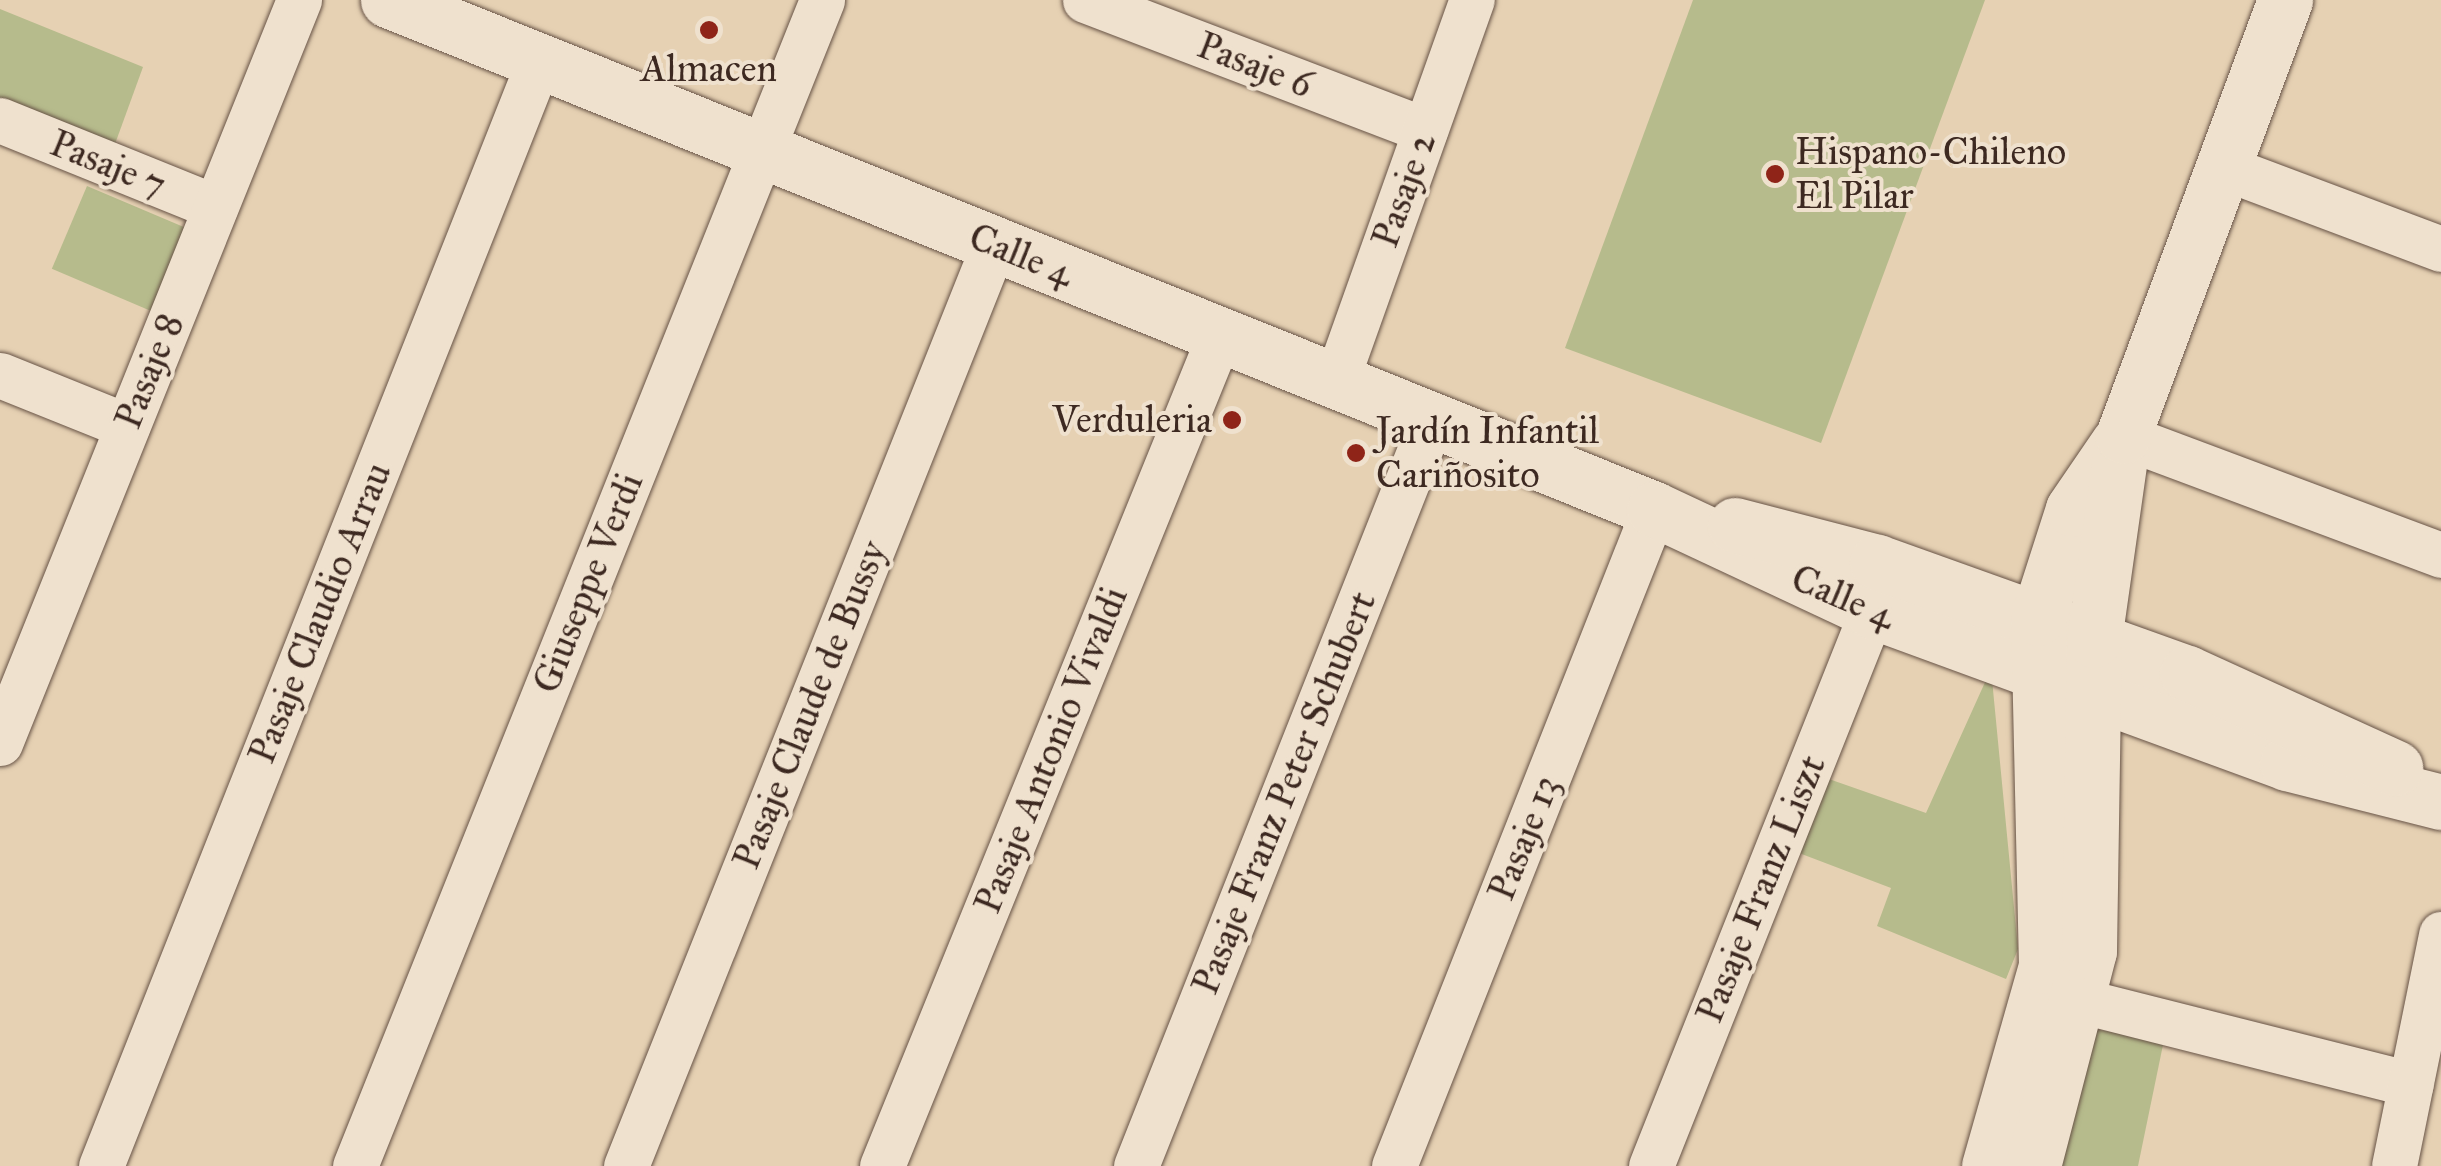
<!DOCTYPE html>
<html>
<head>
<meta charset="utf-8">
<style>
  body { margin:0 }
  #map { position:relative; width:2441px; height:1166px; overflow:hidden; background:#e6d1b3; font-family:"IM FELL Great Primer",serif }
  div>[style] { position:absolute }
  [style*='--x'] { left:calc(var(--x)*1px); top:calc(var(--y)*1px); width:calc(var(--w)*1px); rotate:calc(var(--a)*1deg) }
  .green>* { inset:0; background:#b6bb8c; transform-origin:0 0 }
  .roads { filter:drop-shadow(0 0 2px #675346) drop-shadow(0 0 2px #675346) }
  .street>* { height:45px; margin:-22.5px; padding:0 22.5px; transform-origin:22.5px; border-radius:22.5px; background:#efe1ce }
  .secondary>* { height:55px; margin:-27.5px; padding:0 27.5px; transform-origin:27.5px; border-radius:27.5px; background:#efe1ce }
  .dots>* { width:28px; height:28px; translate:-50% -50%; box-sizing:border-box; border:5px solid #efe1ce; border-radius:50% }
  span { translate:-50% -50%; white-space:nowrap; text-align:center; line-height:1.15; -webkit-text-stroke:8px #efe1ce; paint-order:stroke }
  .street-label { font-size:38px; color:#3d2921 }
  .poi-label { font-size:38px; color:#3d2921 }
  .left { translate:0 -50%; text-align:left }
  .right { translate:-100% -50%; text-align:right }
</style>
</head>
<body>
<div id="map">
  <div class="green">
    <i style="clip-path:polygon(1693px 0,1985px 0,1821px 443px,1565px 348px)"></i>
    <i style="clip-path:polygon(0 9px,143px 67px,111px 155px,0 110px)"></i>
    <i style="left:87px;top:186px;width:116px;height:90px;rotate:23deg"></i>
    <i style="clip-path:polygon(1991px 669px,2018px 949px,2006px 979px,1877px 926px,1891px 888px,1799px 853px,1826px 778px,1926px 813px)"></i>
    <i style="clip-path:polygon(2093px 1029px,2164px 1040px,2138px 1166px,2048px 1166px)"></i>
  </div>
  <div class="roads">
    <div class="street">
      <i style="--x:1085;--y:0;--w:364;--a:20.9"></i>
      <i style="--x:0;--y:120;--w:232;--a:22"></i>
      <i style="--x:2223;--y:167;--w:233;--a:20.6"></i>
      <i style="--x:0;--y:375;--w:137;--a:21.9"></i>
      <i style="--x:1336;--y:381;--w:405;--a:-70.4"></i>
      <i style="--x:2123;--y:436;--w:340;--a:20.5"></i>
      <i style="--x:0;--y:743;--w:801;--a:-68.08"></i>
      <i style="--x:2082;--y:1001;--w:339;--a:14.2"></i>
      <i style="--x:101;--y:1166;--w:1189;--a:-68.38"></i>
      <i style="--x:355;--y:1166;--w:1256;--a:-68.17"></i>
      <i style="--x:626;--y:1166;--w:993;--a:-68.24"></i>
      <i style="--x:882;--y:1166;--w:898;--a:-67.89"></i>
      <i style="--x:1136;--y:1166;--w:804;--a:-68.38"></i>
      <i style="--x:1394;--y:1166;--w:707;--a:-68.41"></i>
      <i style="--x:1651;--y:1166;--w:597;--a:-68.29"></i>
      <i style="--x:2394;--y:1166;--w:237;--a:-78.5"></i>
    </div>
    <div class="secondary">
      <i style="--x:388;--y:0;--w:1364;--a:21.9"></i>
      <i style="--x:1654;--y:509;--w:241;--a:25.1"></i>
      <i style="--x:1872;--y:611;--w:442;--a:20.1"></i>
      <i style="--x:2287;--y:763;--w:159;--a:14.2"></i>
      <i style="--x:1735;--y:525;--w:147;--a:14.6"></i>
      <i style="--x:1877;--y:562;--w:329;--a:19.7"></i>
      <i style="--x:2187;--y:673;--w:229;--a:24.5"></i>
      <i style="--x:1989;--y:1166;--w:208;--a:-74.1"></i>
      <i style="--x:2046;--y:966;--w:348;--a:-91.3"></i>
      <i style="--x:2038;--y:618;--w:114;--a:-72.2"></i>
      <i style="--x:2073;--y:509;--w:80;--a:-55.7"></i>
      <i style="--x:2033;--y:1166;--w:222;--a:-75.4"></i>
      <i style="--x:2089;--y:951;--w:311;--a:-89.1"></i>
      <i style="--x:2094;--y:640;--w:206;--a:-81.9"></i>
      <i style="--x:2123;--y:436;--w:465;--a:-69.6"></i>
    </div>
  </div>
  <div class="dots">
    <i style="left:709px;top:30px;background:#8f2418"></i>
    <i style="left:1775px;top:174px;background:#8f2418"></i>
    <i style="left:1232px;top:420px;background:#8f2418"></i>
    <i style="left:1356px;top:453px;background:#8f2418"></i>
  </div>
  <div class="street-label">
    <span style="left:1255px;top:65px;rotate:21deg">Pasaje 6</span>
    <span style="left:108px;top:164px;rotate:22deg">Pasaje 7</span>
    <span style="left:1404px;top:190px;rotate:-70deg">Pasaje 2</span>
    <span style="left:1021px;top:255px;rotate:22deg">Calle 4</span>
    <span style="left:149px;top:371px;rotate:-68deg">Pasaje 8</span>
    <span style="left:588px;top:583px;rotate:-68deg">Giuseppe Verdi</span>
    <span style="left:1843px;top:597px;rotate:23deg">Calle 4</span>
    <span style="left:320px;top:613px;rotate:-68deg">Pasaje Claudio Arrau</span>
    <span style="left:810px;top:705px;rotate:-68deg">Pasaje Claude de Bussy</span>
    <span style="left:1051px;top:750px;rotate:-68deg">Pasaje Antonio Vivaldi</span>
    <span style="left:1284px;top:793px;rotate:-68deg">Pasaje Franz Peter Schubert</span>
    <span style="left:1524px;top:838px;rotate:-68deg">Pasaje 13</span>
    <span style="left:1761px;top:889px;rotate:-68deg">Pasaje Franz Liszt</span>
  </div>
  <div class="poi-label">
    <span style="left:709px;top:69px">Almacen</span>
    <span class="left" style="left:1795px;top:174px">Hispano-Chileno<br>El Pilar</span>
    <span class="right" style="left:1212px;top:420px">Verduleria</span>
    <span class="left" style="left:1376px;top:453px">Jardín Infantil<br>Cariñosito</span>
  </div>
</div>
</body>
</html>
